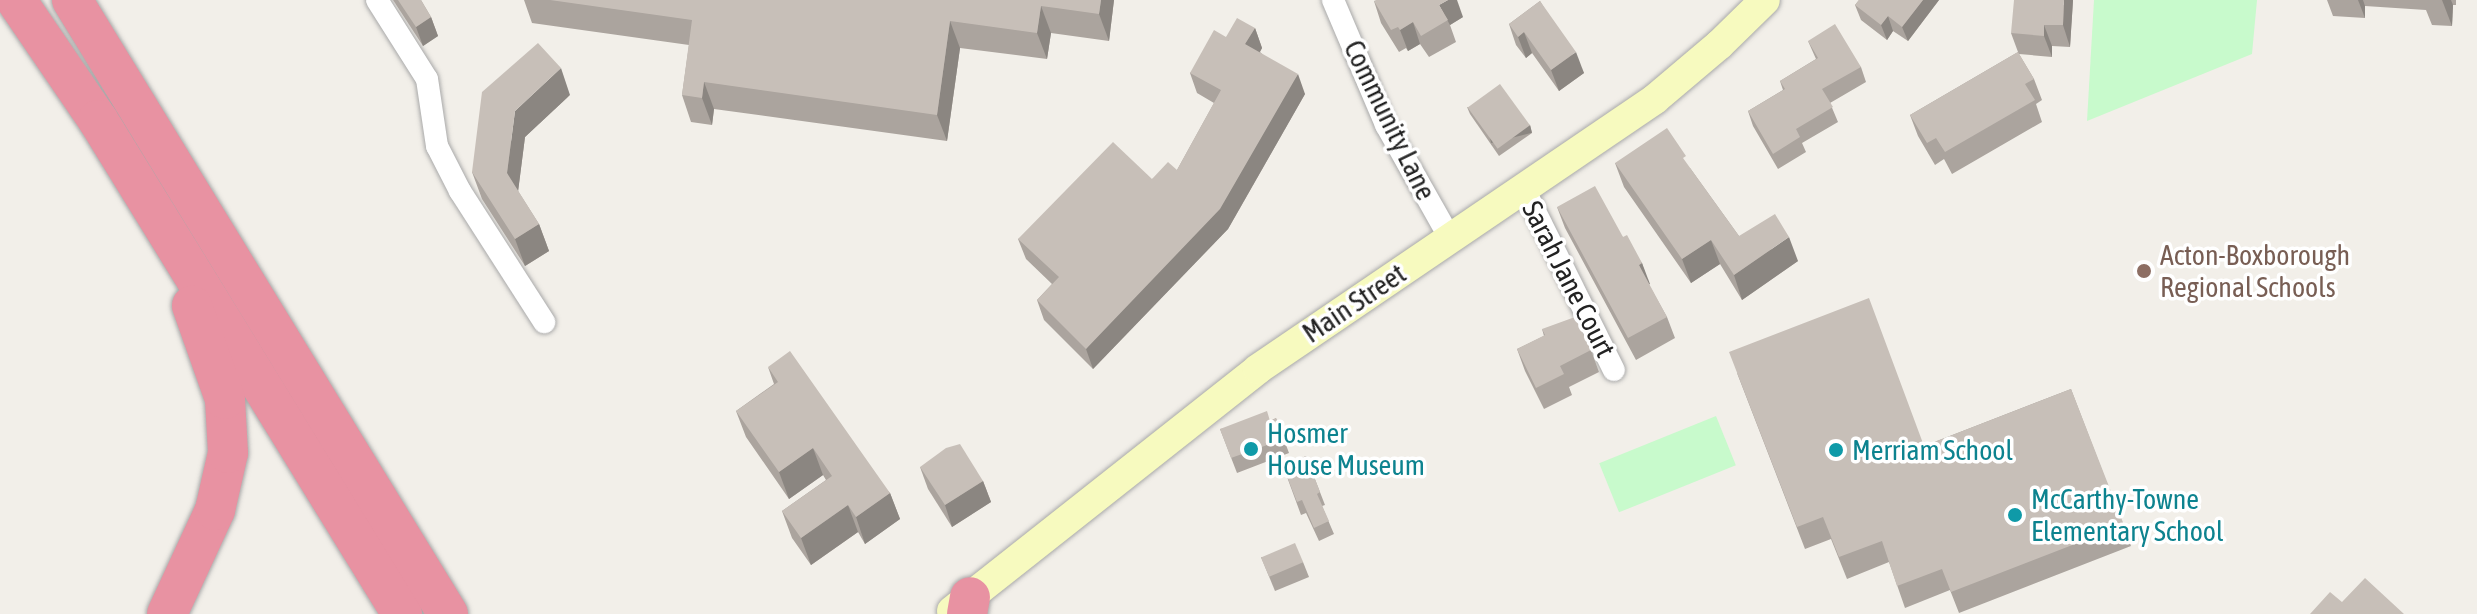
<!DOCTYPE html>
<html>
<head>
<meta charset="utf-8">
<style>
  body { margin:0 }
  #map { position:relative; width:2477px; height:614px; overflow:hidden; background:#f2efe9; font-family:"Asap Condensed",sans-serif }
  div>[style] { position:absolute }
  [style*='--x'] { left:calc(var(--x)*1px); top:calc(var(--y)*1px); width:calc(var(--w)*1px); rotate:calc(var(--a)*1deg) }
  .park>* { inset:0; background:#c8facc; transform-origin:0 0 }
  .roads { filter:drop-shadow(0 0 2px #a9a9a9) drop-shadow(0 0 2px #a9a9a9) }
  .minor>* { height:22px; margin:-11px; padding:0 11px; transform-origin:11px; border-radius:11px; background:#fff }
  .secondary>* { height:30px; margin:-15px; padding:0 15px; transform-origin:15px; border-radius:15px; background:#f7fabf }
  .motorway>* { height:40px; margin:-20px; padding:0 20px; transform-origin:20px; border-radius:20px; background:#e892a2 }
  .wall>* { inset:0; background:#aba49e }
  .shaded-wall>* { inset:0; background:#8b8681; transform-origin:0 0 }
  .building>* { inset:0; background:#c7bfb8; transform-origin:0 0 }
  .dots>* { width:22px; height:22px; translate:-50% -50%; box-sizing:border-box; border:4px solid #fff; border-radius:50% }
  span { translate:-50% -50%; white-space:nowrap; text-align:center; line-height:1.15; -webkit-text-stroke:7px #fff; paint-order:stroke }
  .street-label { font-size:28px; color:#222 }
  .education-label { font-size:28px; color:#785e54 }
  .left { translate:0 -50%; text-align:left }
  .culture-label { font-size:28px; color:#0d838f }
</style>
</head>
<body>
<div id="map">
  <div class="park">
    <i style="clip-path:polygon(2094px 0,2257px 0,2252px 54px,2087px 121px)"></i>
    <i style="left:1716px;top:416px;width:53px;height:126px;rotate:68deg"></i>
  </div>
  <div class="roads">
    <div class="minor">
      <i style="--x:377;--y:0;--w:93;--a:57.7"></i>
      <i style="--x:427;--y:79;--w:68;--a:81.5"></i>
      <i style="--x:437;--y:146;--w:51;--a:62.9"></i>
      <i style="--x:460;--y:191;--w:156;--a:57.3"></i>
      <i style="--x:1333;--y:0;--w:136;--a:67"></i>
      <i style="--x:1386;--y:125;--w:130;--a:60.5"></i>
      <i style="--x:1524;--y:189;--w:202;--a:63.6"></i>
    </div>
    <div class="secondary">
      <i style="--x:952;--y:611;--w:390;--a:-38.3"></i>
      <i style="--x:1258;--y:369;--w:480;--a:-34.2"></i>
      <i style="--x:1655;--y:99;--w:84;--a:-40.2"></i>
      <i style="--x:1719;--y:45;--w:64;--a:-44.4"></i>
    </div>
    <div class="motorway">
      <i style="--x:16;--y:0;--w:145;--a:55.7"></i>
      <i style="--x:98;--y:120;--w:580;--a:58.39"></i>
      <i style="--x:72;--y:0;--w:720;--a:58.52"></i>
      <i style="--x:167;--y:614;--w:115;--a:-65.2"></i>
      <i style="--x:215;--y:510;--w:58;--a:-77.2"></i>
      <i style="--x:228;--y:453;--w:54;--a:-93.2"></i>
      <i style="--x:225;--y:399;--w:99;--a:-109.5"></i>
      <i style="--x:967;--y:614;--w:17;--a:-80"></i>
    </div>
  </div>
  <div class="wall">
    <i style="clip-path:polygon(393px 0,421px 0,431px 17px,438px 36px,423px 46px)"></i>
    <i style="clip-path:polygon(524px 0,1114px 0,1109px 41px,1051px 33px,1047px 59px,960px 48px,947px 141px,714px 109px,712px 125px,691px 122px,682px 95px,689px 45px,532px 23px)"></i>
    <i style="clip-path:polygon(1859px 0,1939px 0,1908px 41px,1893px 31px,1887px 40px,1861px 20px,1855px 5px)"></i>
    <i style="clip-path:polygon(2073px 0,2070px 47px,2052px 46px,2052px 57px,2019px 54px,2034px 79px,2042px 100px,2036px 104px,2042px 122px,1952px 174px,1944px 159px,1935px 165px,1918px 136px,1910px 115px,2018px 52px,2011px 33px)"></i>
    <i style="clip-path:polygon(2327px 0,2456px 0,2456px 5px,2453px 5px,2452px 26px,2432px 25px,2426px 10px,2365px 6px,2365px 18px,2333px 16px)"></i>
    <i style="clip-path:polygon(1374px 1px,1463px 17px,1450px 25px,1456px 42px,1429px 57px,1420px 44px,1408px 51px,1406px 48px,1399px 52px,1381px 23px)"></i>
    <i style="clip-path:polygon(1540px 1px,1584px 73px,1559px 91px,1532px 53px,1526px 58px,1516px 45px,1509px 24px)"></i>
    <i style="clip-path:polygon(1255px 28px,1262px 48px,1260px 52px,1305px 94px,1228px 229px,1093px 369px,1044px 320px,1037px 300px,1052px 284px,1026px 259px,1018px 239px,1152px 179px,1177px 170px,1214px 103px,1197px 93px,1190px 73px,1226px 37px)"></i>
    <i style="clip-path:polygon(1808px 41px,1861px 67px,1866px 82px,1830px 103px,1838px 122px,1802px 143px,1806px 152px,1778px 169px,1753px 126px,1748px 111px,1783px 90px,1780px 81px,1816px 59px)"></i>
    <i style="clip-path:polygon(570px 95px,525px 137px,518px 191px,539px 224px,549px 251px,525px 266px,482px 199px,472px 172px)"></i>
    <i style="clip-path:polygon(1467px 107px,1530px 125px,1532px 133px,1499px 156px,1470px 114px)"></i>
    <i style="clip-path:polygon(1615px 163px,1690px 168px,1739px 236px,1798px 261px,1742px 300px,1720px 264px,1691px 283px,1624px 187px)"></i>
    <i style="clip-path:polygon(1557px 207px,1623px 237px,1642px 263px,1649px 285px,1667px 317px,1675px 338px,1636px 360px,1565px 228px)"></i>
    <i style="clip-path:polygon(1542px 329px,1591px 350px,1599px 372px,1569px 387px,1572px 395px,1544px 409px,1525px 371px,1517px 349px,1544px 336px)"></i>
    <i style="clip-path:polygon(768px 367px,890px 493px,900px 519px,865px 544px,858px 532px,811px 565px,792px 538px,782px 511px,826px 480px,823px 475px,789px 499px,746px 437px,736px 411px,774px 384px)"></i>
    <i style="clip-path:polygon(1737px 373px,1924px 446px,2071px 389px,2131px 546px,1959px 613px,1950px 590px,1905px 608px,1889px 562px,1847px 579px,1831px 539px,1805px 549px)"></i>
    <i style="clip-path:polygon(1276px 418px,1289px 453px,1237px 473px,1220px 429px,1270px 421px)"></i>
    <i style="clip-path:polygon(1306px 456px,1325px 505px,1322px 506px,1334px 534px,1319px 541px,1306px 513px,1301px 515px,1283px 466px)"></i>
    <i style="clip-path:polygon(920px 467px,983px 481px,991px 502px,952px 527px,928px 489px)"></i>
    <i style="clip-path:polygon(1261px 557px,1303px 562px,1309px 577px,1275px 591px)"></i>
  </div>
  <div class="shaded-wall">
    <i style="clip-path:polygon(1101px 0,1114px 0,1109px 41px,1099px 14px)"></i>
    <i style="clip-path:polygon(1448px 0,1457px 0,1463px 17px,1450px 25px,1439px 5px)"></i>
    <i style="clip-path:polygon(1923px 0,1939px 0,1908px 41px,1902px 27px)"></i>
    <i style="clip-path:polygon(2064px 0,2073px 0,2070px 47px,2063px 25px)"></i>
    <i style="clip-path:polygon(2358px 0,2363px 0,2365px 6px,2365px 18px)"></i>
    <i style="clip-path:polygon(2442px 0,2451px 0,2453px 5px,2452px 26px)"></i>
    <i style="clip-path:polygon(1041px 6px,1051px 33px,1047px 59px,1037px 33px)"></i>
    <i style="clip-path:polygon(1888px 16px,1893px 31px,1887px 40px,1881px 25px)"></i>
    <i style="clip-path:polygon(431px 17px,438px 36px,423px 46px,416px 27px)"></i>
    <i style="clip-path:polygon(950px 21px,960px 48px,947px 141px,937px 115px)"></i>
    <i style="clip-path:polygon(1413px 22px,1420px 44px,1408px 51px,1400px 30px)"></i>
    <i style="clip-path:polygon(2044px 25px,2052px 46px,2052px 57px,2044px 36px)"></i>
    <i style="clip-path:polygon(1255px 28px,1262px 48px,1253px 64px,1245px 44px)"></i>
    <i style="clip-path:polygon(1524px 32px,1532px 53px,1526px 58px,1518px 37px)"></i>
    <i style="clip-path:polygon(1576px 52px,1584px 73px,1559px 91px,1551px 70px)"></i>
    <i style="clip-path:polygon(561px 68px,570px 95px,525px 137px,517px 200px,507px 173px,515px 111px)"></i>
    <i style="clip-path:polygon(1298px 74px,1305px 94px,1228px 229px,1093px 369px,1086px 349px)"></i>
    <i style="clip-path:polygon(704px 82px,714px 109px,712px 125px,702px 98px)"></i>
    <i style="left:1530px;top:125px;width:8px;height:42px;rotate:76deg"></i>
    <i style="clip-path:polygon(539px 224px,549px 251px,525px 266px,515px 239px)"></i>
    <i style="clip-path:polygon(1789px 237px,1798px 261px,1742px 300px,1734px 275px)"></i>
    <i style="clip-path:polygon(1711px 240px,1720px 264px,1691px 283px,1682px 259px)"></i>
    <i style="clip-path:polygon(1642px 263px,1650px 284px,1646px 286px,1639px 265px)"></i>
    <i style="clip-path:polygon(813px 448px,823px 475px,789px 499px,779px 472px)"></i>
    <i style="clip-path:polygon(983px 481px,991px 502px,952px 527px,945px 505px)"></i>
    <i style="clip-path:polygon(890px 493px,900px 519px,865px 544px,856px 517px)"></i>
    <i style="clip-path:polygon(848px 505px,858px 532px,811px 565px,801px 538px)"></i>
  </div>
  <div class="building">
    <i style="clip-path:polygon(398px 0,421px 0,431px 17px,416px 27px)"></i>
    <i style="clip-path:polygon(550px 0,1101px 0,1099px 14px,1041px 6px,1037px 33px,950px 21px,937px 115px,704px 82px,702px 98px,682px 95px,692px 20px)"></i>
    <i style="clip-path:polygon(1376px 0,1448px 0,1439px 5px,1448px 20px,1421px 36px,1413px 22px,1400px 30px,1398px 27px,1391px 30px,1374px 1px)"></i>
    <i style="clip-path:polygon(1859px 0,1923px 0,1902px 27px,1888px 16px,1881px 25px,1855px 5px)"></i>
    <i style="clip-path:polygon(2014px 0,2064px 0,2063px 25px,2044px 25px,2044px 36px,2011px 33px)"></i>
    <i style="clip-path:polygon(1540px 1px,1576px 52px,1551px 70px,1524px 32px,1518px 37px,1509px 24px)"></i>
    <i style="clip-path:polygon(1237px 18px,1255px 28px,1245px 44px,1298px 74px,1220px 209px,1086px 349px,1037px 300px,1059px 277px,1018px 239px,1113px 142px,1152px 179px,1168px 162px,1177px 170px,1221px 90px,1190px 73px,1214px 30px,1226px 37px)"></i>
    <i style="clip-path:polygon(1835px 24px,1861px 67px,1822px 89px,1833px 107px,1796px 129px,1800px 137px,1773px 154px,1748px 111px,1785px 89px,1780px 81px,1818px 58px,1808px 41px)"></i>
    <i style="clip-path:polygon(538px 43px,561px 68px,515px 111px,507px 173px,539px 224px,515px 239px,472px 172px,482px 92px)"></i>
    <i style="clip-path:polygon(2018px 52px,2034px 79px,2025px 84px,2035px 100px,1945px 152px,1936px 138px,1927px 143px,1910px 115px)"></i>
    <i style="left:1500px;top:84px;width:51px;height:40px;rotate:54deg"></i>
    <i style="clip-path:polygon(1667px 128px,1686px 156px,1683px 158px,1739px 236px,1775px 214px,1789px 237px,1734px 275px,1711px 240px,1682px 259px,1615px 163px)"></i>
    <i style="clip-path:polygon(1595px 186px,1623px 237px,1627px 235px,1642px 263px,1639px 265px,1667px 317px,1628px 338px,1557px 207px)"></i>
    <i style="clip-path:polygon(1869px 298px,1924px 446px,2071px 389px,2124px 525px,1951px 592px,1942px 569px,1897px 586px,1882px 541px,1839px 557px,1823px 517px,1797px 527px,1729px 352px)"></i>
    <i style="clip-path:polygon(1575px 317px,1591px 350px,1560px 366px,1564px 374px,1536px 388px,1517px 349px,1545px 335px,1542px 329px)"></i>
    <i style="clip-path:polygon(790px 351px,890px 493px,856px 517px,848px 505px,801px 538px,782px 511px,832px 476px,813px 448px,779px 472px,736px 411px,778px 382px,768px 367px)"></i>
    <i style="clip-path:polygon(1267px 411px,1270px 421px,1276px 418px,1284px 439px,1231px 458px,1220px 429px)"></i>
    <i style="clip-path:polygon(960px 444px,983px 481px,945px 505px,920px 467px,946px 448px)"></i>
    <i style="clip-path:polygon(1306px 456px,1320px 492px,1317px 494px,1329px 521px,1314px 528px,1302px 500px,1297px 502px,1283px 466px)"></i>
    <i style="left:1295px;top:543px;width:21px;height:37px;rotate:67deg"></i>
    <i style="clip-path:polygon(2365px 578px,2404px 614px,2310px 614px,2330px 592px,2342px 602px)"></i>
  </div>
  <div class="dots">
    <i style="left:2144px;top:271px;background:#8d6e63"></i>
    <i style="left:1251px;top:449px;background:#0f9aa8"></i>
    <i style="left:1836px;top:450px;background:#0f9aa8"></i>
    <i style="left:2015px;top:515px;background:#0f9aa8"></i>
  </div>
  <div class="street-label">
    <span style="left:1390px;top:120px;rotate:64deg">Community Lane</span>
    <span style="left:1569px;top:279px;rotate:63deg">Sarah Jane Court</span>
    <span style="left:1354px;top:303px;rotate:-34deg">Main Street</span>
  </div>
  <div class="education-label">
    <span class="left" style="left:2160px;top:271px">Acton-Boxborough<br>Regional Schools</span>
  </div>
  <div class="culture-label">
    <span class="left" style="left:1267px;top:449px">Hosmer<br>House Museum</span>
    <span class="left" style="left:1852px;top:450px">Merriam School</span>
    <span class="left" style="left:2031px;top:515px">McCarthy-Towne<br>Elementary School</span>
  </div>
</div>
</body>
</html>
